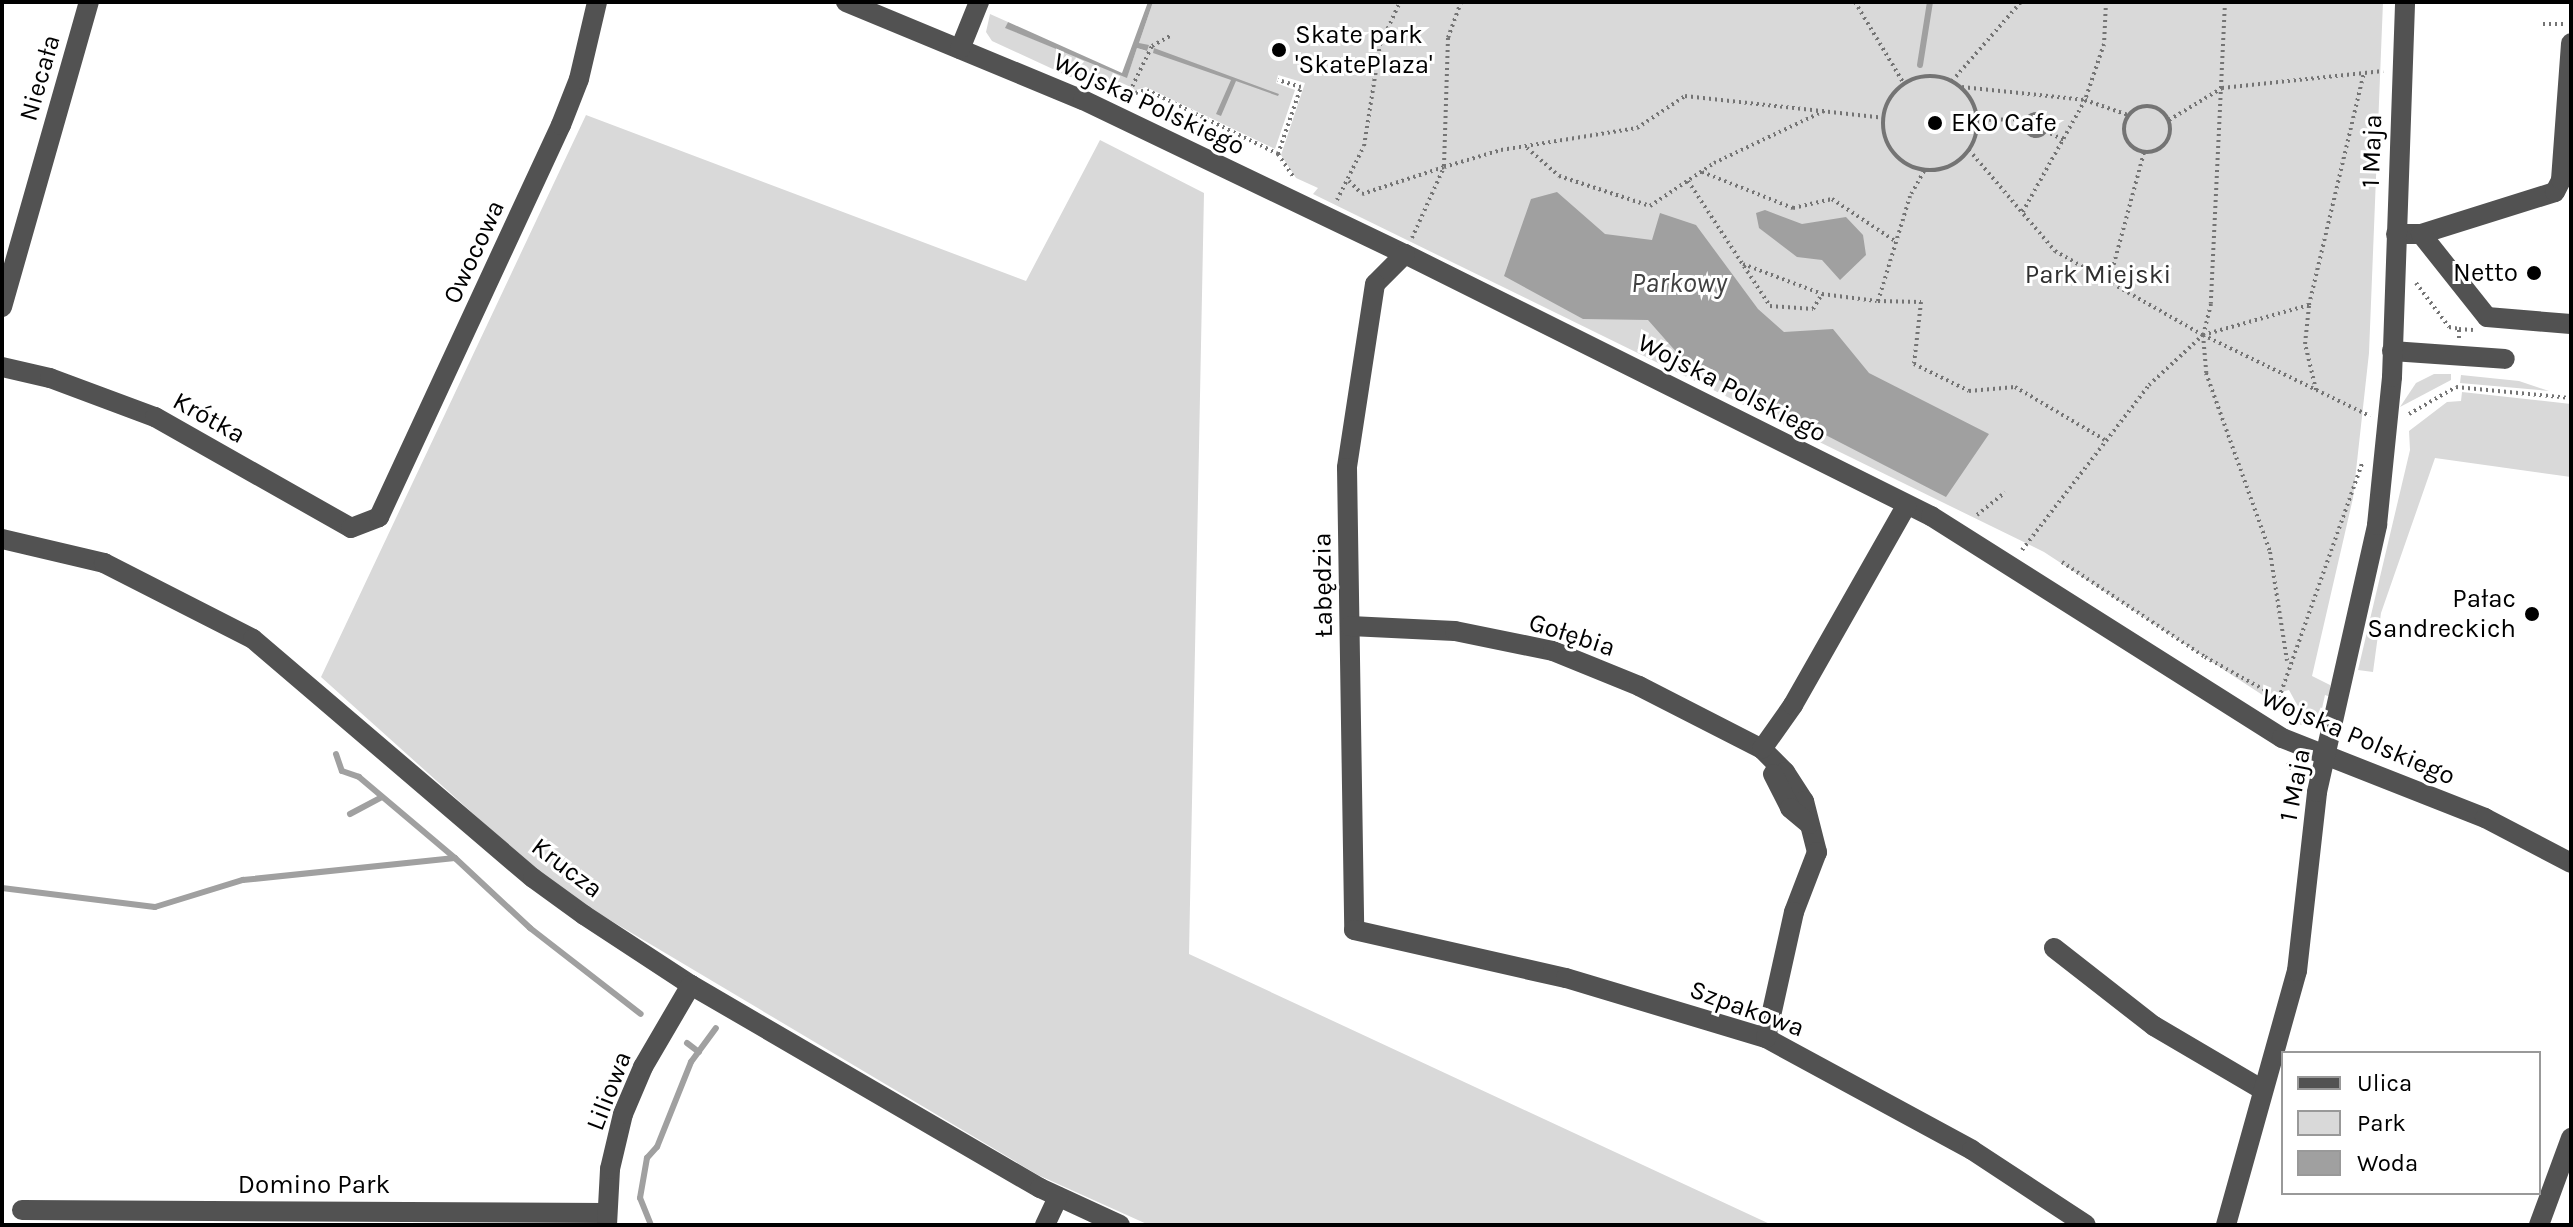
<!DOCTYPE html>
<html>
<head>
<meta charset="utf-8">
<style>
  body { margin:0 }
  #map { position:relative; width:2573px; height:1227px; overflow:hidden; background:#fff; font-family:Karla,sans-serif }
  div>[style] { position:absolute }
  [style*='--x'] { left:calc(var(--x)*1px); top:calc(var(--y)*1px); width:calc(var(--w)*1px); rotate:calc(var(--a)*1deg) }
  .green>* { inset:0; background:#d9d9d9 }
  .water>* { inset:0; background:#a0a0a0 }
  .stream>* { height:6px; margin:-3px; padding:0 3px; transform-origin:3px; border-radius:3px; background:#a0a0a0 }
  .path>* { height:4px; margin-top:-2px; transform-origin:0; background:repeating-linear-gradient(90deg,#747474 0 2px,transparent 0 6px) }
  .path>.ring { margin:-2px; padding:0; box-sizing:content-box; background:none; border:4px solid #747474; border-radius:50% }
  .minor>* { height:20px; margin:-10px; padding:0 10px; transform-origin:10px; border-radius:10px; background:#525252 }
  .dots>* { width:22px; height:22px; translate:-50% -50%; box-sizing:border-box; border:4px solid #fff; border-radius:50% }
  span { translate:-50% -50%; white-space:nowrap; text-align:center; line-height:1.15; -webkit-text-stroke:6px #fff; paint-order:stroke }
  .poi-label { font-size:26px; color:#000 }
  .left { translate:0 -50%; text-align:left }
  .right { translate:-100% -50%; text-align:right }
  .street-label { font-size:26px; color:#000 }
  .park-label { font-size:26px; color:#303030 }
  .water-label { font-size:28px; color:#414141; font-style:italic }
  .frame { position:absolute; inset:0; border:4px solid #000; pointer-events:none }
  .legend { position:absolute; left:2281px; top:1051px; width:260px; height:144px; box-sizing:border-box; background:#fff; border:2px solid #999; margin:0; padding:10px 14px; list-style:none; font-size:24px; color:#000 }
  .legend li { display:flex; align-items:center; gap:16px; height:40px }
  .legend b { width:40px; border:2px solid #999 }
</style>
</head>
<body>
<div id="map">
  <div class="green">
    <i style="clip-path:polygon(1153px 2px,2383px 2px,2369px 353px,2353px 498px,2312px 676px,2330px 685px,2331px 697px,2325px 695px,2321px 713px,2312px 723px,2300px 725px,2301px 712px,2289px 690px,2264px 696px,2044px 552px,1313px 194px,1318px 188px,1296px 178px,1281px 155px,1305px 83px,1278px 75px,1276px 83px,1295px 90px,1275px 149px,1146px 87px,1126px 93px,1091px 78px,1070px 77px,992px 41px,986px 32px,990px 14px,1008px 22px,1006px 28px,1127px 77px,1137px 48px,1146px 51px,1139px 43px)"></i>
    <i style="clip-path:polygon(586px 115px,1026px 281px,1100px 140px,1204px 193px,1189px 954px,1772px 1225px,1149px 1225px,1038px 1175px,556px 888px,321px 677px)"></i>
    <i style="clip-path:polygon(2434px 374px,2451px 374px,2451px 380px,2400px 407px,2416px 383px)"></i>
    <i style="clip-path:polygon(2461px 375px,2519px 381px,2549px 391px,2460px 383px)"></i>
    <i style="clip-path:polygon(2462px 392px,2571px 404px,2571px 477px,2435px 458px,2381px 613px,2373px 672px,2358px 670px,2410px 450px,2409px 431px,2447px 402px,2461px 401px)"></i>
  </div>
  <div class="water">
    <i style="clip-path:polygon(1148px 2px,1153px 2px,1139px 43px,1149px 45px,1147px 51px,1137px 48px,1127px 78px,1005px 28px,1008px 22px,1122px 73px)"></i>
    <i style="clip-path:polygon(1154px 48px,1279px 94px,1278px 96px,1236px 81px,1221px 116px,1216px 114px,1231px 80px,1153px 53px)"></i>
    <i style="clip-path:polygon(1557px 192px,1605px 234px,1652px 240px,1660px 213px,1696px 225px,1758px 309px,1784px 332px,1833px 329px,1869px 373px,1989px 434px,1946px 497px,1686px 363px,1648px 320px,1583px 319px,1504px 276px,1531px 199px)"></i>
    <i style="clip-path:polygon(1765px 210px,1802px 224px,1846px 217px,1863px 235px,1866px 255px,1840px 280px,1822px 260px,1797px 257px,1759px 228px,1756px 213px)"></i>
  </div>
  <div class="stream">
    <i style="--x:1920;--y:65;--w:64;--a:-81"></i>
    <i style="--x:336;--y:754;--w:18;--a:71"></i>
    <i style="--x:342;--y:771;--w:18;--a:19"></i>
    <i style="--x:359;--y:777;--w:126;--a:40.2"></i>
    <i style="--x:350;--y:814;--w:36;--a:-28"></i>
    <i style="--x:2;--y:888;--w:154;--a:7.1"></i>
    <i style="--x:155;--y:907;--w:92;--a:-17.1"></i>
    <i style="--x:243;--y:880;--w:213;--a:-5.9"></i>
    <i style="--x:455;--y:858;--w:103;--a:43"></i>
    <i style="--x:530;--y:928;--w:140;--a:37.8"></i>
    <i style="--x:687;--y:1043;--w:15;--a:37"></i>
    <i style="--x:651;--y:1225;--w:29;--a:-112"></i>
    <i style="--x:640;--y:1198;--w:41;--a:-80.1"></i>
    <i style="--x:647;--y:1158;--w:15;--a:-48"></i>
    <i style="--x:657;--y:1147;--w:92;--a:-68.2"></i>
    <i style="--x:691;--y:1062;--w:42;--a:-53.7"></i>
  </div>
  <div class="path">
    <i style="--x:1461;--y:2;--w:38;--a:110"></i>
    <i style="--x:1448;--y:38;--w:129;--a:91.8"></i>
    <i style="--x:1444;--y:167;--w:59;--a:-16.6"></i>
    <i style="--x:1501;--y:150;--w:138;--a:-9.2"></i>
    <i style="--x:1637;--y:128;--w:58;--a:-33.7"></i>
    <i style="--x:1685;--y:96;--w:199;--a:6.3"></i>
    <i style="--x:1855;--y:2;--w:96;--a:59.1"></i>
    <i style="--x:2106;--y:2;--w:42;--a:92.7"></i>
    <i style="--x:2104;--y:44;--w:59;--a:108.7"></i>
    <i style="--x:2085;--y:100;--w:46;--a:19.2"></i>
    <i style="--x:2225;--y:2;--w:302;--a:92.7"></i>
    <i style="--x:2211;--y:304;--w:32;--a:104"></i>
    <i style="--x:2203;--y:335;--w:38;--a:85"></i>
    <i style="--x:2206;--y:373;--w:190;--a:70.3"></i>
    <i style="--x:2270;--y:552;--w:110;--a:81.1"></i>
    <i style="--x:2543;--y:24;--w:20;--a:0"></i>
    <i class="ring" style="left:1883px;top:76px;width:90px;height:90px"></i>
    <i style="--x:1952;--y:81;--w:105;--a:-48.9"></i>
    <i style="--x:1962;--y:87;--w:124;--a:6"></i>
    <i style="--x:2085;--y:100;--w:132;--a:119.1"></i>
    <i style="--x:1124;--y:96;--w:24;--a:-15"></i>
    <i style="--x:1147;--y:90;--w:146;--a:26"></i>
    <i style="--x:1278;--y:154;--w:29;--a:56"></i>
    <i style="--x:1127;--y:97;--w:57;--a:-63.9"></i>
    <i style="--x:1152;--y:46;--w:23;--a:-29"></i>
    <i class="ring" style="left:2124px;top:106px;width:42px;height:42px"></i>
    <i class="ring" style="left:2025px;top:114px;width:18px;height:18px"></i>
    <i style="--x:1977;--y:120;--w:50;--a:-1.1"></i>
    <i style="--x:2169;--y:120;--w:62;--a:-31.1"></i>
    <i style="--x:2222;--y:88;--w:162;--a:-6"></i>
    <i style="--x:2045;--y:131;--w:21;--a:25"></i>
    <i style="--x:1527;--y:148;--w:43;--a:41.2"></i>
    <i style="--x:1559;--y:176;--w:96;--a:18.2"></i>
    <i style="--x:1650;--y:206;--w:77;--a:-33.9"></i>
    <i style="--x:1714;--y:163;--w:124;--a:-25.3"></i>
    <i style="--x:1969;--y:150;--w:133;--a:49.6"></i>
    <i style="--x:2055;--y:251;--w:170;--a:29.6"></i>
    <i style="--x:2203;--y:335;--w:186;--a:25.9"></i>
    <i style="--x:1278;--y:154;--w:71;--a:-71.1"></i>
    <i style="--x:1301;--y:87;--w:24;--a:-163"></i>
    <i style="--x:1924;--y:171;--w:29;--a:119"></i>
    <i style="--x:1910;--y:196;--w:110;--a:106.9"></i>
    <i style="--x:1878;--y:301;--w:43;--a:1.3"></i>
    <i style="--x:1921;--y:302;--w:62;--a:96.4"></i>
    <i style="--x:1914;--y:364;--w:61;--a:26.1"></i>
    <i style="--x:1969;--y:391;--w:46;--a:-5"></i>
    <i style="--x:2015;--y:387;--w:104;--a:30.5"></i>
    <i style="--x:1702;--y:172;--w:98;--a:21.6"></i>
    <i style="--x:1793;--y:208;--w:40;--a:-13"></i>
    <i style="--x:1832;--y:199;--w:76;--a:33.7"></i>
    <i style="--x:1349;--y:181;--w:18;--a:45"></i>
    <i style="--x:1362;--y:194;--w:86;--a:-18.2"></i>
    <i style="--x:1688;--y:181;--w:149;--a:56.7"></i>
    <i style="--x:1770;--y:306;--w:43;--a:4"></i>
    <i style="--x:1813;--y:309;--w:17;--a:-59"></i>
    <i style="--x:1822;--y:294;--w:55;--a:7.3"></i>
    <i style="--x:1337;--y:200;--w:60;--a:-63.4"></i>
    <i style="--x:1364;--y:146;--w:102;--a:-81"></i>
    <i style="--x:1380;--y:45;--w:47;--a:-65.1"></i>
    <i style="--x:1412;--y:238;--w:78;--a:-65.7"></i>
    <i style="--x:1743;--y:264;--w:85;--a:20.8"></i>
    <i style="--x:2109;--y:282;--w:135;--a:-74.9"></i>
    <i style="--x:2416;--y:283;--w:55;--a:53.1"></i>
    <i style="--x:2449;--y:327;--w:10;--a:11"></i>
    <i style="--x:2459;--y:338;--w:9;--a:-90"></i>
    <i style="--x:2459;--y:329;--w:14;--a:4"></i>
    <i style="--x:2316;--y:390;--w:47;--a:-103.4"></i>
    <i style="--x:2305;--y:344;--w:39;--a:-84"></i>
    <i style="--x:2309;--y:305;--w:238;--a:-76.7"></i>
    <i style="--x:2409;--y:414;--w:54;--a:-29.9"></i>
    <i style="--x:2456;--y:387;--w:116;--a:5.5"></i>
    <i style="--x:1977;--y:515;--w:36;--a:-39"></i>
    <i style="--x:2022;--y:550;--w:208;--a:-52.4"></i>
    <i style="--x:2149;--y:385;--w:74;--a:-42.8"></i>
    <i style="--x:2203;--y:335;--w:110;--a:-15.8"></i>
    <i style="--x:2062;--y:562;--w:172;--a:33.6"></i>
    <i style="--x:2205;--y:657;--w:85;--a:29"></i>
    <i style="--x:2279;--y:698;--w:16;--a:45"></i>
    <i style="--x:2290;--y:709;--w:10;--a:90"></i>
    <i style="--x:2279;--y:698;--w:249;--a:-70.5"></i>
    <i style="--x:2288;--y:762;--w:22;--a:63"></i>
  </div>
  <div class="minor">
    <i style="--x:846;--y:2;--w:256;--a:22.5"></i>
    <i style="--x:1083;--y:100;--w:357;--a:25.6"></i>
    <i style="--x:1405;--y:254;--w:588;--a:26.48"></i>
    <i style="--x:1931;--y:516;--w:415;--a:32.3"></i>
    <i style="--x:2282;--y:738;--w:218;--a:21.5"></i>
    <i style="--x:2485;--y:818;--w:97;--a:27.6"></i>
    <i style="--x:960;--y:49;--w:51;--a:-68"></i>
    <i style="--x:2396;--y:234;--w:25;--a:0"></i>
    <i style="--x:2421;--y:234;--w:140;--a:-17.4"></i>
    <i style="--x:2555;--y:192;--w:13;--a:-63"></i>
    <i style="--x:2561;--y:180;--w:137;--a:-85.8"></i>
    <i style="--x:2421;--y:234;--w:106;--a:51.5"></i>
    <i style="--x:2487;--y:317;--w:84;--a:4.8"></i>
    <i style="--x:1405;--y:254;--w:42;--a:135"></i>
    <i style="--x:1375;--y:284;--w:186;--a:98.7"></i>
    <i style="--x:1347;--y:468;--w:462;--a:89.1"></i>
    <i style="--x:1354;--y:930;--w:217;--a:12.8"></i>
    <i style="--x:1566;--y:978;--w:209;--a:16.7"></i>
    <i style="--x:1766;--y:1038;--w:234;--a:28.5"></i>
    <i style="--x:1972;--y:1150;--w:136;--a:33.3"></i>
    <i style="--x:2;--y:307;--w:317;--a:-74.1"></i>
    <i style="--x:2392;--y:351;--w:113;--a:4"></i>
    <i style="--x:2;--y:367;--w:49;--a:12.9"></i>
    <i style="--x:50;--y:378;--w:112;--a:20.4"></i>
    <i style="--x:155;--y:417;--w:225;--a:29.5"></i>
    <i style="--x:351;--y:528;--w:30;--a:-21"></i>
    <i style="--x:379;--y:517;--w:432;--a:-65.1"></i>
    <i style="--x:561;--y:125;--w:49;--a:-68.6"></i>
    <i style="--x:579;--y:79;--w:79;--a:-76.8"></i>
    <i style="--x:2;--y:539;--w:105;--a:13.2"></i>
    <i style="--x:104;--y:563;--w:167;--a:27"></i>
    <i style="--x:253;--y:639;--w:368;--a:40.5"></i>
    <i style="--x:533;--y:878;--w:63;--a:36"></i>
    <i style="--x:584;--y:915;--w:128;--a:33.2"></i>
    <i style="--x:691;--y:985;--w:404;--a:30.2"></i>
    <i style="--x:1040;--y:1188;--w:88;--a:24.8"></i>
    <i style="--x:1350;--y:626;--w:105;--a:2.7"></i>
    <i style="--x:1455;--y:631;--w:100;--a:11.5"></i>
    <i style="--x:1553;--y:651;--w:93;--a:22.1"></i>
    <i style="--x:1639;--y:686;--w:138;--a:27.1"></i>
    <i style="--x:1762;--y:749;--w:33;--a:45"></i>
    <i style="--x:1785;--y:772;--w:35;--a:57"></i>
    <i style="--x:1804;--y:801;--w:53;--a:75.7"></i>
    <i style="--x:1817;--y:852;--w:64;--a:111"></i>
    <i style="--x:1794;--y:912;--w:129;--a:102.5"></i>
    <i style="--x:1762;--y:749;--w:54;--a:-54.8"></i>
    <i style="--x:1793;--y:705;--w:229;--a:-60.4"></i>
    <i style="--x:1773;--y:774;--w:38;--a:63"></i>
    <i style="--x:1790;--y:808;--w:25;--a:40"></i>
    <i style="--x:2054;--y:948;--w:127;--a:38"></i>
    <i style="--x:2154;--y:1026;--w:126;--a:30.4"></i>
    <i style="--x:22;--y:1210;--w:584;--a:0.29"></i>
    <i style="--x:607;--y:1225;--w:56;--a:-86.9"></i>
    <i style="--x:610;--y:1169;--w:57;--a:-76.7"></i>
    <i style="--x:623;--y:1114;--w:51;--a:-66.9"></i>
    <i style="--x:643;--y:1067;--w:95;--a:-59.7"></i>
    <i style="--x:1045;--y:1225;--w:31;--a:-65"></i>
    <i style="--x:2226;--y:1225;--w:264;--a:-74.4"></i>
    <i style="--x:2297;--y:971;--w:180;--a:-83.6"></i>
    <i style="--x:2317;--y:792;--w:274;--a:-77.3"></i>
    <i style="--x:2377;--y:525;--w:149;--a:-84.2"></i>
    <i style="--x:2392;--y:377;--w:375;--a:-88"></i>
    <i style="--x:2539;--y:1225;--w:93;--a:-69.8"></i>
  </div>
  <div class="dots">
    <i style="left:1279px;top:50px;background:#000"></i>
    <i style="left:1935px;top:123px;background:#000"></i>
    <i style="left:2534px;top:273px;background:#000"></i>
    <i style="left:2532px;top:614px;background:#000"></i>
  </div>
  <div class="poi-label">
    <span class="left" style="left:1295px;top:50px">Skate park<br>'SkatePlaza'</span>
    <span class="left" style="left:1951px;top:123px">EKO Cafe</span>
    <span class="right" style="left:2518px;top:273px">Netto</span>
    <span class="right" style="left:2516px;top:614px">Pałac<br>Sandreckich</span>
  </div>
  <div class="street-label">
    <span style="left:40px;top:78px;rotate:-74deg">Niecała</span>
    <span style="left:1149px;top:104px;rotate:25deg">Wojska Polskiego</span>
    <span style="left:2372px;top:151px;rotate:-88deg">1 Maja</span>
    <span style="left:474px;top:252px;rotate:-65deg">Owocowa</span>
    <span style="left:1732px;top:388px;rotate:27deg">Wojska Polskiego</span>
    <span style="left:209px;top:418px;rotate:29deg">Krótka</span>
    <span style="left:1323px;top:585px;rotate:-91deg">Łabędzia</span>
    <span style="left:1572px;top:635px;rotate:18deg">Gołębia</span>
    <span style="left:2358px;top:737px;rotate:23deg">Wojska Polskiego</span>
    <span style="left:2295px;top:785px;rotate:-79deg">1 Maja</span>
    <span style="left:567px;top:868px;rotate:37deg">Krucza</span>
    <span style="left:1747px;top:1009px;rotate:20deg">Szpakowa</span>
    <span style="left:609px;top:1091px;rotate:-69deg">Liliowa</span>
    <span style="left:314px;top:1185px">Domino Park</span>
  </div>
  <div class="park-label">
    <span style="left:2098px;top:275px">Park Miejski</span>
  </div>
  <div class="water-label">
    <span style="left:1679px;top:283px">Parkowy</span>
  </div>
  <div class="frame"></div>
  <ul class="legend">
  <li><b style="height:10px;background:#525252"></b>Ulica</li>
  <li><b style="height:22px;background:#d9d9d9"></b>Park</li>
  <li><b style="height:22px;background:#a0a0a0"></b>Woda</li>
  </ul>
</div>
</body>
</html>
